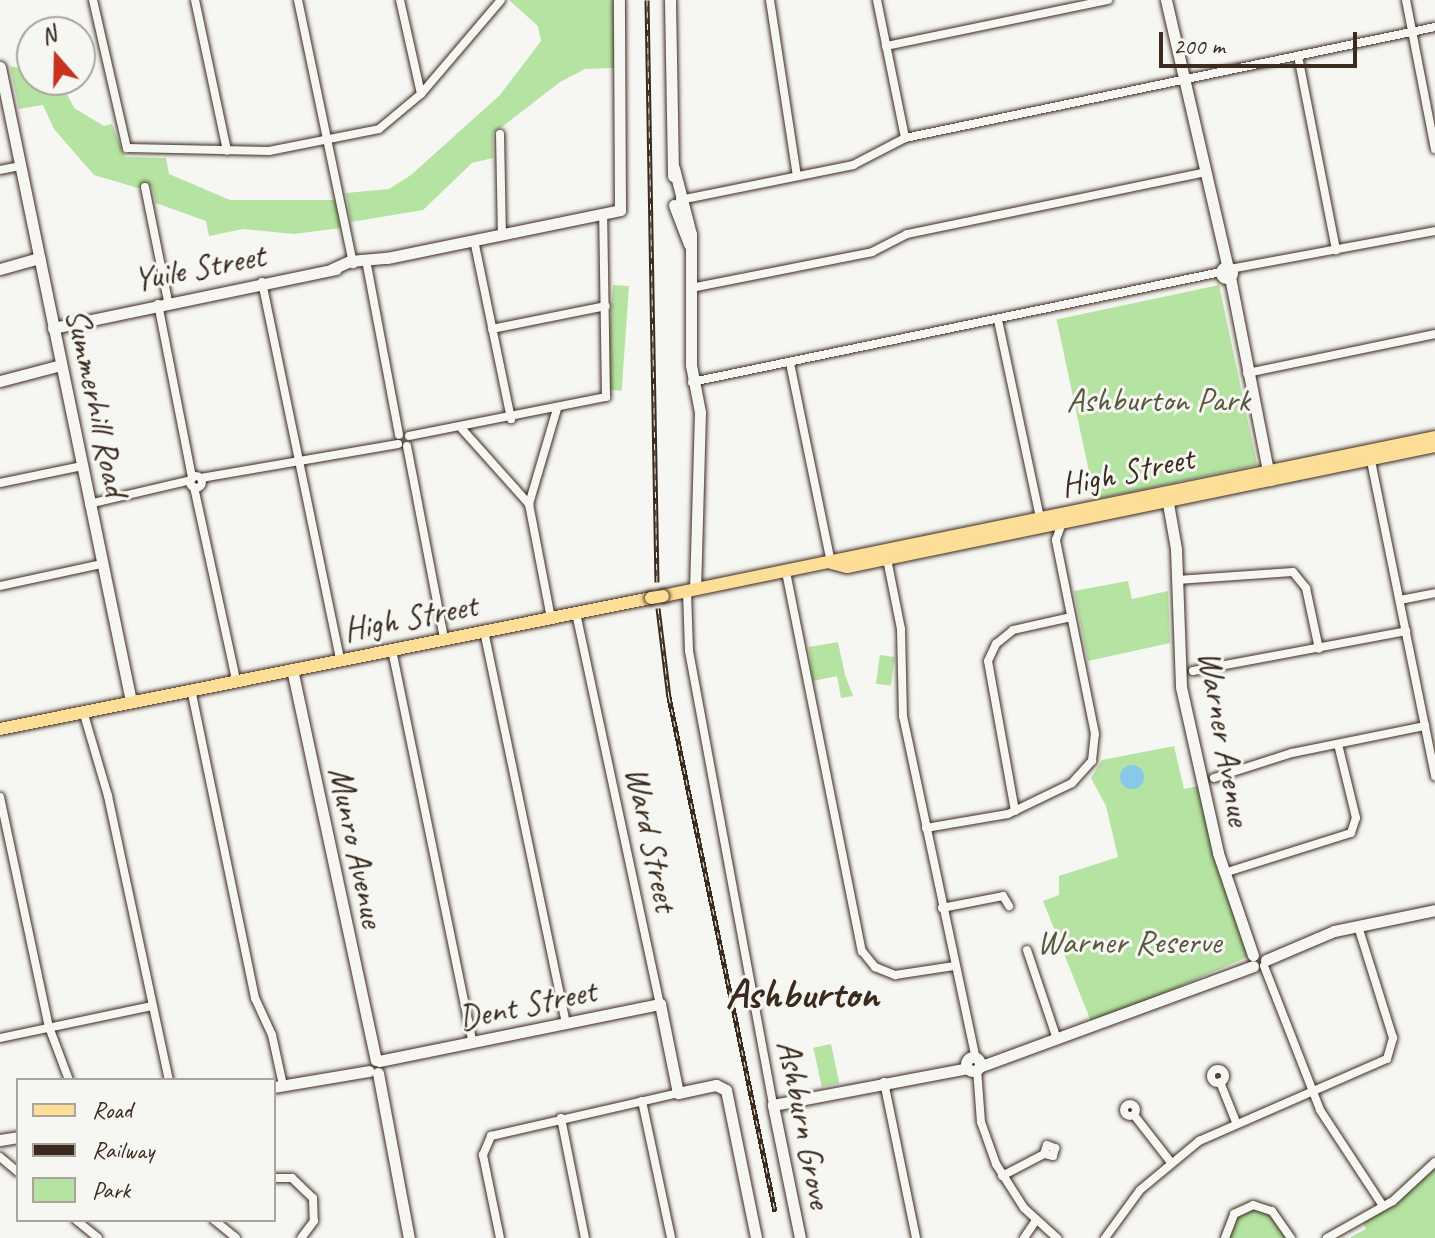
<!DOCTYPE html>
<html>
<head>
<meta charset="utf-8">
<style>
  body { margin:0 }
  #map { position:relative; width:1435px; height:1238px; overflow:hidden; background:#f6f6f2; font-family:Caveat,sans-serif }
  div>[style] { position:absolute }
  [style*='--x'] { left:calc(var(--x)*1px); top:calc(var(--y)*1px); width:calc(var(--w)*1px); rotate:calc(var(--a)*1deg) }
  .green>* { inset:0; background:#b5e3a1; transform-origin:0 0 }
  .water>* { inset:0; background:#87c9e8 }
  .round { border-radius:50% }
  .roads { filter:drop-shadow(0 0 2px #3b2a1e) drop-shadow(0 0 2px #3b2a1e) }
  .street>* { height:8px; margin:-4px; padding:0 4px; transform-origin:4px; border-radius:4px; background:#f6f6f2 }
  .street>.ring { margin:-4px; padding:0; box-sizing:content-box; background:none; border:8px solid #f6f6f2; border-radius:50% }
  .secondary>* { height:11px; margin:-5.5px; padding:0 5.5px; transform-origin:5.5px; border-radius:5.5px; background:#f6f6f2 }
  .secondary>.ring { margin:-5.5px; padding:0; box-sizing:content-box; background:none; border:11px solid #f6f6f2; border-radius:50% }
  .primary>* { height:12px; margin:-6px; padding:0 6px; transform-origin:6px; border-radius:6px; background:#fcde96 }
  .rail>* { height:5px; margin-top:-2.5px; transform-origin:0; background:repeating-linear-gradient(90deg,#f6f6f2 0 6px,#3b2a1e 0 12px); box-sizing:border-box; border-block:2px solid #3b2a1e }
  .bridges { filter:drop-shadow(0 0 2px #3b2a1e) drop-shadow(0 0 2px #3b2a1e) }
  .primary-bridge>* { height:12px; margin:-6px; padding:0 6px; transform-origin:6px; border-radius:6px; background:#fcde96 }
  span { translate:-50% -50%; white-space:nowrap; text-align:center; line-height:1.15; -webkit-text-stroke:6px #f6f6f2; paint-order:stroke }
  .street-label { font-size:34px; color:#3b2a1e }
  .park-label { font-size:34px; color:#5a583f }
  .district-label { font-size:42px; color:#3b2a1e; font-weight:700 }
  .legend { position:absolute; left:16px; top:1078px; width:260px; height:144px; box-sizing:border-box; background:#f6f6f2; border:2px solid #aba49d; margin:0; padding:10px 14px; list-style:none; font-size:24px; color:#3b2a1e }
  .legend li { display:flex; align-items:center; gap:16px; height:40px }
  .legend b { width:40px; border:2px solid #aba49d }
  .north { position:absolute; left:16px; top:16px; width:80px; height:80px; box-sizing:border-box; background:#f6f6f2; border:2px solid #aba49d; border-radius:50%; rotate:340deg; font-size:22px; font-weight:700; line-height:32px; text-align:center; color:#3b2a1e }
  .north::after { content:''; display:block; margin:auto; width:28px; height:36px; background:#c8321e; clip-path:polygon(50% 0,100% 100%,50% 72%,0 100%) }
  .scale { position:absolute; left:1159px; top:32px; width:198px; height:36px; box-sizing:border-box; border:4px solid #3b2a1e; border-top:0; padding-left:10px; font-size:24px; line-height:28px; white-space:nowrap; color:#3b2a1e; -webkit-text-stroke:6px #f6f6f2; paint-order:stroke }
</style>
</head>
<body>
<div id="map">
  <div class="green">
    <i style="clip-path:polygon(509px 0,613px 0,614px 68px,585px 69px,560px 82px,493px 134px,493px 158px,472px 163px,423px 210px,351px 222px,346px 193px,389px 189px,411px 175px,500px 95px,541px 41px,538px 26px)"></i>
    <i style="clip-path:polygon(10px 66px,32px 71px,32px 80px,60px 80px,74px 108px,104px 126px,112px 124px,125px 157px,166px 158px,169px 174px,230px 200px,335px 200px,341px 228px,294px 234px,243px 229px,209px 236px,206px 221px,156px 203px,152px 186px,138px 188px,94px 175px,54px 129px,43px 105px,19px 109px)"></i>
    <i style="left:613px;top:285px;width:16px;height:105px;rotate:4deg"></i>
    <i style="left:1219px;top:285px;width:184px;height:166px;rotate:78deg"></i>
    <i style="clip-path:polygon(1128px 581px,1132px 599px,1168px 591px,1170px 643px,1088px 661px,1074px 591px)"></i>
    <i style="clip-path:polygon(838px 642px,845px 675px,853px 696px,841px 698px,837px 676px,813px 681px,809px 647px)"></i>
    <i style="left:880px;top:655px;width:15px;height:29px;rotate:8deg"></i>
    <i style="clip-path:polygon(1174px 746px,1184px 789px,1198px 786px,1250px 956px,1092px 1024px,1043px 901px,1059px 895px,1059px 876px,1118px 857px,1106px 806px,1091px 778px,1102px 760px)"></i>
    <i style="left:831px;top:1044px;width:40px;height:18px;rotate:78deg"></i>
    <i style="clip-path:polygon(1435px 1168px,1435px 1238px,1349px 1238px,1366px 1229px,1363px 1223px)"></i>
    <i style="clip-path:polygon(1254px 1208px,1273px 1216px,1288px 1238px,1228px 1238px,1235px 1217px)"></i>
  </div>
  <div class="water">
    <i class="round" style="left:1120px;top:765px;width:24px;height:24px"></i>
  </div>
  <div class="roads">
    <div class="street">
      <i style="--x:93;--y:0;--w:152;--a:77.1"></i>
      <i style="--x:127;--y:148;--w:142;--a:1.2"></i>
      <i style="--x:269;--y:151;--w:112;--a:-11.3"></i>
      <i style="--x:379;--y:129;--w:55;--a:-39.8"></i>
      <i style="--x:421;--y:94;--w:123;--a:-49.6"></i>
      <i style="--x:195;--y:0;--w:154;--a:78"></i>
      <i style="--x:298;--y:0;--w:270;--a:78.2"></i>
      <i style="--x:400;--y:0;--w:96;--a:77.4"></i>
      <i style="--x:770;--y:0;--w:178;--a:81.3"></i>
      <i style="--x:877;--y:0;--w:141;--a:78.5"></i>
      <i style="--x:1406;--y:0;--w:152;--a:79"></i>
      <i style="--x:886;--y:46;--w:227;--a:-11.7"></i>
      <i style="--x:1298;--y:56;--w:198;--a:78.9"></i>
      <i style="--x:500;--y:134;--w:101;--a:88.9"></i>
      <i style="--x:0;--y:170;--w:20;--a:-11"></i>
      <i style="--x:145;--y:187;--w:116;--a:78.6"></i>
      <i style="--x:680;--y:200;--w:177;--a:-11.4"></i>
      <i style="--x:853;--y:165;--w:59;--a:-27.4"></i>
      <i style="--x:905;--y:138;--w:541;--a:-11.83"></i>
      <i style="--x:474;--y:240;--w:183;--a:78.3"></i>
      <i style="--x:366;--y:260;--w:178;--a:79.3"></i>
      <i style="--x:1230;--y:269;--w:208;--a:-10.5"></i>
      <i style="--x:262;--y:282;--w:386;--a:78.3"></i>
      <i style="--x:691;--y:288;--w:185;--a:-11.2"></i>
      <i style="--x:872;--y:252;--w:39;--a:-27"></i>
      <i style="--x:907;--y:234;--w:306;--a:-11.7"></i>
      <i style="--x:158;--y:304;--w:177;--a:78.9"></i>
      <i style="--x:998;--y:320;--w:202;--a:78"></i>
      <i style="--x:492;--y:329;--w:116;--a:-11.4"></i>
      <i style="--x:790;--y:363;--w:204;--a:78.4"></i>
      <i style="--x:1247;--y:373;--w:192;--a:-11.7"></i>
      <i style="--x:692;--y:382;--w:540;--a:-11.75"></i>
      <i style="--x:462;--y:429;--w:101;--a:48.2"></i>
      <i style="--x:529;--y:504;--w:116;--a:79.1"></i>
      <i style="--x:409;--y:436;--w:201;--a:-11.2"></i>
      <i style="--x:606;--y:397;--w:182;--a:-90.9"></i>
      <i style="--x:407;--y:446;--w:197;--a:79.1"></i>
      <i style="--x:1370;--y:456;--w:327;--a:78.5"></i>
      <i class="ring" style="left:190px;top:476px;width:4px;height:4px"></i>
      <i style="--x:201;--y:478;--w:200;--a:-9.8"></i>
      <i style="--x:0;--y:483;--w:84;--a:-11.7"></i>
      <i style="--x:194;--y:487;--w:198;--a:77.7"></i>
      <i style="--x:89;--y:504;--w:105;--a:-13.2"></i>
      <i style="--x:529;--y:504;--w:99;--a:-73.6"></i>
      <i style="--x:886;--y:554;--w:76;--a:78.7"></i>
      <i style="--x:901;--y:629;--w:87;--a:88.7"></i>
      <i style="--x:903;--y:716;--w:350;--a:78"></i>
      <i style="--x:786;--y:572;--w:387;--a:78.7"></i>
      <i style="--x:862;--y:951;--w:21;--a:51"></i>
      <i style="--x:875;--y:967;--w:22;--a:22"></i>
      <i style="--x:895;--y:975;--w:60;--a:-8.7"></i>
      <i style="--x:1177;--y:580;--w:116;--a:-3.9"></i>
      <i style="--x:1293;--y:572;--w:21;--a:51"></i>
      <i style="--x:1306;--y:588;--w:62;--a:78"></i>
      <i style="--x:0;--y:586;--w:104;--a:-12.2"></i>
      <i style="--x:687;--y:591;--w:60;--a:88.1"></i>
      <i style="--x:689;--y:651;--w:462;--a:79.5"></i>
      <i style="--x:1400;--y:600;--w:36;--a:-11"></i>
      <i style="--x:576;--y:613;--w:400;--a:77.9"></i>
      <i style="--x:484;--y:631;--w:401;--a:78.2"></i>
      <i style="--x:392;--y:650;--w:401;--a:78.4"></i>
      <i style="--x:1193;--y:671;--w:217;--a:-10.6"></i>
      <i style="--x:191;--y:689;--w:316;--a:78.3"></i>
      <i style="--x:255;--y:998;--w:41;--a:65.3"></i>
      <i style="--x:272;--y:1035;--w:51;--a:77.6"></i>
      <i style="--x:83;--y:711;--w:89;--a:73.6"></i>
      <i style="--x:108;--y:796;--w:290;--a:77.9"></i>
      <i style="--x:1214;--y:778;--w:82;--a:-17.8"></i>
      <i style="--x:1292;--y:753;--w:136;--a:-11.5"></i>
      <i style="--x:0;--y:797;--w:235;--a:78"></i>
      <i style="--x:49;--y:1027;--w:57;--a:69.3"></i>
      <i style="--x:1015;--y:811;--w:152;--a:-100.2"></i>
      <i style="--x:988;--y:661;--w:19;--a:-65"></i>
      <i style="--x:996;--y:644;--w:22;--a:-39"></i>
      <i style="--x:1013;--y:630;--w:59;--a:-12.6"></i>
      <i style="--x:926;--y:828;--w:83;--a:-9.7"></i>
      <i style="--x:1008;--y:814;--w:71;--a:-25.8"></i>
      <i style="--x:1072;--y:783;--w:30;--a:-48"></i>
      <i style="--x:1092;--y:761;--w:27;--a:-84"></i>
      <i style="--x:1095;--y:734;--w:198;--a:-101.4"></i>
      <i style="--x:1056;--y:540;--w:18;--a:-71"></i>
      <i style="--x:1224;--y:873;--w:133;--a:-17.5"></i>
      <i style="--x:1351;--y:833;--w:16;--a:-72"></i>
      <i style="--x:1356;--y:818;--w:76;--a:-103.7"></i>
      <i style="--x:942;--y:908;--w:62;--a:-11.1"></i>
      <i style="--x:1003;--y:896;--w:12;--a:59"></i>
      <i style="--x:1027;--y:950;--w:94;--a:71.4"></i>
      <i style="--x:1264;--y:966;--w:155;--a:68.7"></i>
      <i style="--x:1320;--y:1110;--w:115;--a:56.7"></i>
      <i style="--x:0;--y:1038;--w:155;--a:-11.9"></i>
      <i class="ring" style="left:1211px;top:1069px;width:6px;height:6px"></i>
      <i style="--x:977;--y:1069;--w:53;--a:85.7"></i>
      <i style="--x:981;--y:1122;--w:45;--a:70.3"></i>
      <i style="--x:996;--y:1164;--w:52;--a:57.5"></i>
      <i style="--x:1024;--y:1208;--w:45;--a:42.3"></i>
      <i style="--x:884;--y:1082;--w:159;--a:78.4"></i>
      <i style="--x:1220;--y:1082;--w:43;--a:68.2"></i>
      <i style="--x:642;--y:1101;--w:140;--a:78"></i>
      <i class="ring" style="left:1124px;top:1104px;width:4px;height:4px"></i>
      <i style="--x:1134;--y:1115;--w:58;--a:52"></i>
      <i style="--x:561;--y:1118;--w:122;--a:78.7"></i>
      <i style="--x:0;--y:1157;--w:23;--a:40"></i>
      <i style="--x:1002;--y:1176;--w:47;--a:-27.6"></i>
      <i style="--x:1044;--y:1154;--w:9;--a:-72"></i>
      <i style="--x:1047;--y:1145;--w:9;--a:21"></i>
      <i style="--x:1055;--y:1148;--w:8;--a:104"></i>
      <i style="--x:1053;--y:1156;--w:9;--a:-167"></i>
      <i style="--x:274;--y:1178;--w:18;--a:0"></i>
      <i style="--x:292;--y:1178;--w:29;--a:44"></i>
      <i style="--x:313;--y:1198;--w:23;--a:88"></i>
      <i style="--x:314;--y:1221;--w:21;--a:127"></i>
      <i style="--x:76;--y:1220;--w:28;--a:39"></i>
      <i style="--x:214;--y:1220;--w:28;--a:39"></i>
      <i style="--x:500;--y:1238;--w:85;--a:-101.6"></i>
      <i style="--x:483;--y:1155;--w:21;--a:-67"></i>
      <i style="--x:491;--y:1136;--w:192;--a:-12.9"></i>
      <i style="--x:1024;--y:1238;--w:22;--a:-56"></i>
      <i style="--x:1105;--y:1238;--w:59;--a:-53.9"></i>
      <i style="--x:1140;--y:1190;--w:77;--a:-39.7"></i>
      <i style="--x:1199;--y:1141;--w:205;--a:-23.6"></i>
      <i style="--x:1387;--y:1059;--w:22;--a:-74"></i>
      <i style="--x:1393;--y:1038;--w:117;--a:-107.4"></i>
      <i style="--x:1225;--y:1238;--w:26;--a:-69"></i>
      <i style="--x:1234;--y:1214;--w:21;--a:-25"></i>
      <i style="--x:1253;--y:1205;--w:20;--a:18"></i>
      <i style="--x:1272;--y:1211;--w:33;--a:55"></i>
      <i style="--x:1327;--y:1238;--w:76;--a:-29.3"></i>
      <i style="--x:1393;--y:1201;--w:57;--a:-42.9"></i>
    </div>
    <div class="secondary">
      <i style="--x:670;--y:0;--w:176;--a:89"></i>
      <i style="--x:1166;--y:0;--w:275;--a:77"></i>
      <i style="--x:0;--y:67;--w:647;--a:78.33"></i>
      <i style="--x:674;--y:168;--w:68;--a:75.6"></i>
      <i style="--x:691;--y:234;--w:131;--a:90"></i>
      <i style="--x:691;--y:365;--w:48;--a:79.2"></i>
      <i style="--x:700;--y:412;--w:177;--a:91.6"></i>
      <i style="--x:674;--y:205;--w:42;--a:69"></i>
      <i class="ring" style="left:1221.5px;top:267.5px;width:0;height:0"></i>
      <i style="--x:0;--y:269;--w:41;--a:-15.8"></i>
      <i style="--x:332;--y:269;--w:20;--a:-24"></i>
      <i style="--x:350;--y:261;--w:37;--a:-5"></i>
      <i style="--x:387;--y:258;--w:238;--a:-11.6"></i>
      <i style="--x:620;--y:210;--w:210;--a:-90.3"></i>
      <i style="--x:1230;--y:277;--w:207;--a:78.9"></i>
      <i style="--x:53;--y:328;--w:289;--a:-11.8"></i>
      <i style="--x:0;--y:381;--w:63;--a:-14.7"></i>
      <i style="--x:1166;--y:492;--w:58;--a:80"></i>
      <i style="--x:1176;--y:549;--w:138;--a:87.9"></i>
      <i style="--x:1181;--y:687;--w:170;--a:77.4"></i>
      <i style="--x:1218;--y:853;--w:108;--a:71.1"></i>
      <i style="--x:292;--y:669;--w:400;--a:77.9"></i>
      <i style="--x:1266;--y:960;--w:74;--a:-23.1"></i>
      <i style="--x:1334;--y:931;--w:103;--a:-11.7"></i>
      <i class="ring" style="left:966px;top:1057px;width:3px;height:3px"></i>
      <i style="--x:379;--y:1061;--w:287;--a:-11.5"></i>
      <i style="--x:660;--y:1004;--w:91;--a:78.6"></i>
      <i style="--x:678;--y:1093;--w:39;--a:-12"></i>
      <i style="--x:716;--y:1085;--w:11;--a:27"></i>
      <i style="--x:726;--y:1090;--w:151;--a:78.5"></i>
      <i style="--x:979;--y:1067;--w:292;--a:-20.2"></i>
      <i style="--x:378;--y:1073;--w:168;--a:79.4"></i>
      <i style="--x:274;--y:1087;--w:96;--a:-9.6"></i>
      <i style="--x:0;--y:1140;--w:18;--a:-9"></i>
      <i style="--x:800;--y:1238;--w:136;--a:-101.5"></i>
      <i style="--x:773;--y:1105;--w:198;--a:-10.7"></i>
    </div>
    <div class="primary">
      <i style="--x:831;--y:563;--w:16;--a:14"></i>
      <i style="--x:847;--y:567;--w:600;--a:-11.63"></i>
      <i style="--x:663;--y:596;--w:788;--a:-11.64"></i>
      <i style="--x:0;--y:729;--w:664;--a:-11.38"></i>
    </div>
  </div>
  <div class="rail">
    <i style="--x:647;--y:0;--w:582;--a:89.02"></i>
    <i style="--x:658;--y:608;--w:90;--a:83"></i>
    <i style="--x:669;--y:697;--w:525;--a:78.35"></i>
  </div>
  <div class="bridges">
    <div class="primary-bridge">
      <i style="--x:651;--y:598;--w:12;--a:-9"></i>
    </div>
  </div>
  <div class="street-label">
    <span style="left:199px;top:267px;rotate:-11deg">Yuile Street</span>
    <span style="left:97px;top:402px;rotate:78deg">Summerhill Road</span>
    <span style="left:1127px;top:471px;rotate:-12deg">High Street</span>
    <span style="left:410px;top:617px;rotate:-11deg">High Street</span>
    <span style="left:1225px;top:738px;rotate:80deg">Warner Avenue</span>
    <span style="left:652px;top:839px;rotate:78deg">Ward Street</span>
    <span style="left:357px;top:847px;rotate:78deg">Munro Avenue</span>
    <span style="left:527px;top:1004px;rotate:-12deg">Dent Street</span>
    <span style="left:805px;top:1124px;rotate:79deg">Ashburn Grove</span>
  </div>
  <div class="park-label">
    <span style="left:1158px;top:400px">Ashburton Park</span>
    <span style="left:1129px;top:942px">Warner Reserve</span>
  </div>
  <div class="district-label">
    <span style="left:802px;top:994px">Ashburton</span>
  </div>
  <ul class="legend">
  <li><b style="height:10px;background:#fcde96"></b>Road</li>
  <li><b style="height:10px;background:#3b2a1e"></b>Railway</li>
  <li><b style="height:22px;background:#b5e3a1"></b>Park</li>
  </ul>
  <div class="north">N</div>
  <div class="scale">200 m</div>
</div>
</body>
</html>
